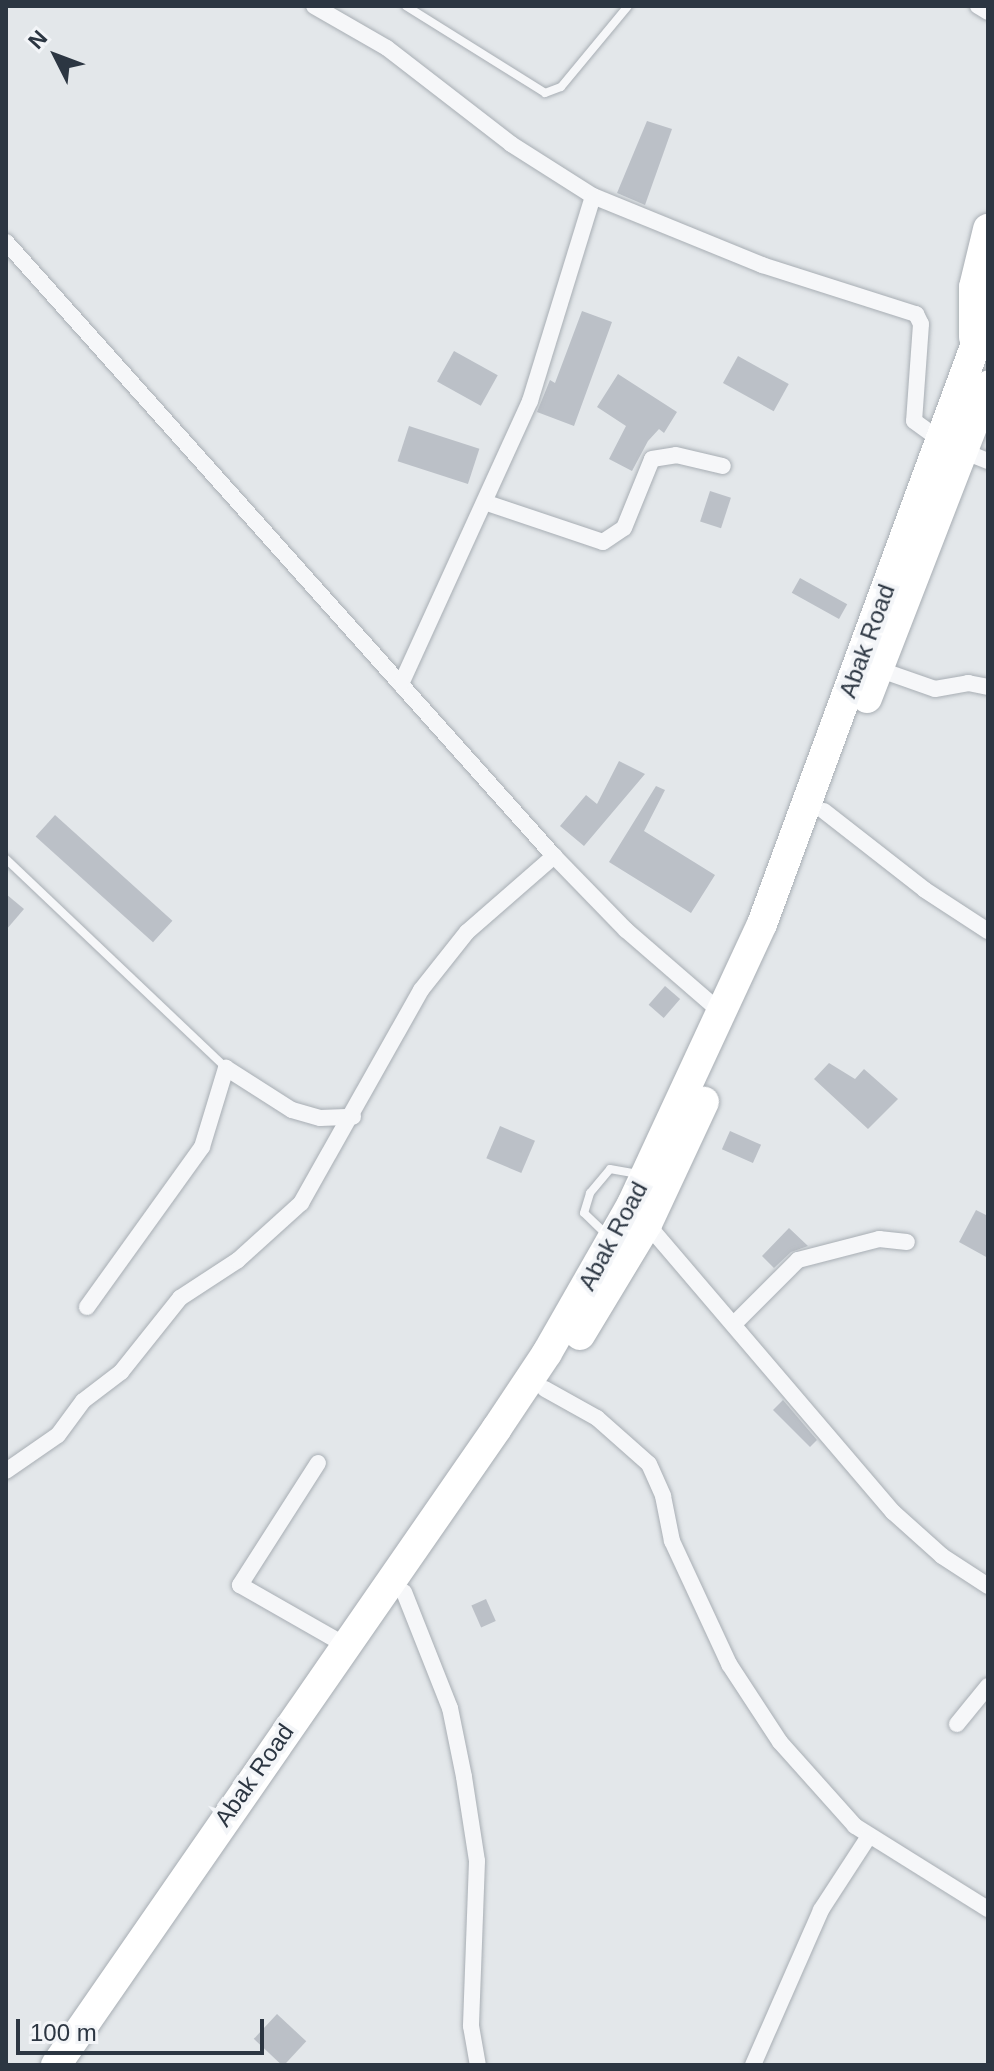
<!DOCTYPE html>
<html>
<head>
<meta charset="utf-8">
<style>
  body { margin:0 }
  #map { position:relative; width:994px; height:2071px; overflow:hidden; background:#e3e7ea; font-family:Arial,sans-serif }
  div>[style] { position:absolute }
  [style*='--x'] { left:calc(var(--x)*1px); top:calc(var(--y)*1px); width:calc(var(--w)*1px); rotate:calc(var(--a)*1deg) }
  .building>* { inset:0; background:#bbc0c7; transform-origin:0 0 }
  .roads { filter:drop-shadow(0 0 2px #a8aeb4) drop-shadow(0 0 2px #a8aeb4) }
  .lane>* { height:8px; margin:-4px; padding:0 4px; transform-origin:4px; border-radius:4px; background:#f6f7f9 }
  .street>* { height:16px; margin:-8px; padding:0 8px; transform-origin:8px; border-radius:8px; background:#f6f7f9 }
  .highway>* { height:30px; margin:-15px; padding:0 15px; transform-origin:15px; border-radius:15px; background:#fff }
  span { translate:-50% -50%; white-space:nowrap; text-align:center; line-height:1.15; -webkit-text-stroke:8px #f3f5f8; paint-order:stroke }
  .street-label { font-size:24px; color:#2c3642 }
  .frame { position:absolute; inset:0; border:8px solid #2c3642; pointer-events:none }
  .north { position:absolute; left:16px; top:16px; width:80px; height:80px; -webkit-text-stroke:6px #f3f5f8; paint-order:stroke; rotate:312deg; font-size:22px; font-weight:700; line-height:32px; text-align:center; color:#2c3642 }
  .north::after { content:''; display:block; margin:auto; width:28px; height:36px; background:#2c3642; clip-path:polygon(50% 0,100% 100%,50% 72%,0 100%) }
  .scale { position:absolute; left:16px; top:2019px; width:248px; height:36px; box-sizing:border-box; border:4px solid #2c3642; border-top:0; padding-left:10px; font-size:24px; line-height:28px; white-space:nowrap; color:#2c3642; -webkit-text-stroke:6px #f3f5f8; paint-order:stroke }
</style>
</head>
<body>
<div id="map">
  <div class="building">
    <i style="clip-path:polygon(647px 121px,672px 129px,645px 205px,617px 193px)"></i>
    <i style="clip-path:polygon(582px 311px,612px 322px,574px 426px,537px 412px,550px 380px,555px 383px)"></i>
    <i style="left:454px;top:351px;width:50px;height:35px;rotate:29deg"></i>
    <i style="left:738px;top:356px;width:58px;height:31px;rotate:29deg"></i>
    <i style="clip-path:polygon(618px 374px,677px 412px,664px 433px,659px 429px,648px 441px,632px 471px,609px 459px,626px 426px,597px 407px)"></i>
    <i style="left:409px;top:426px;width:74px;height:37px;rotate:18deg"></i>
    <i style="left:710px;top:491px;width:22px;height:32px;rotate:18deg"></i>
    <i style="left:800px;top:578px;width:54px;height:17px;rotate:29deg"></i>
    <i style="clip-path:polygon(619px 761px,645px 774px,584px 846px,560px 826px,586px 795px,597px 804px)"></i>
    <i style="clip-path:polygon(656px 786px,665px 790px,644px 831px,715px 875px,691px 913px,609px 862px)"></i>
    <i style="left:55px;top:815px;width:158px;height:29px;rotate:42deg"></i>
    <i style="clip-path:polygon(6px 894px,24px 909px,6px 930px)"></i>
    <i style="left:665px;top:986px;width:20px;height:25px;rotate:41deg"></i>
    <i style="clip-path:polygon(829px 1063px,855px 1079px,864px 1069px,898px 1099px,868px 1129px,814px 1079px)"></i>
    <i style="left:500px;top:1126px;width:38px;height:35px;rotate:23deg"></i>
    <i style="left:730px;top:1131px;width:34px;height:20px;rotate:24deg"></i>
    <i style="clip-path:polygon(976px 1210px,988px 1216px,988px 1258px,959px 1242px)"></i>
    <i style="clip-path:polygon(789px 1228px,808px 1246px,791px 1252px,774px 1268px,762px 1256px)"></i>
    <i style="clip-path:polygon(783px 1400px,817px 1440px,810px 1447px,773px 1410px)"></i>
    <i style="left:486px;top:1599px;width:24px;height:16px;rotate:66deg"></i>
    <i style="left:277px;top:2014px;width:40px;height:34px;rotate:43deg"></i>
  </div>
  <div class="roads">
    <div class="lane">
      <i style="--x:406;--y:6;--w:164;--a:32"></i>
      <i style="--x:545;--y:93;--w:17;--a:-21"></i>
      <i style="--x:561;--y:87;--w:105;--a:-50.4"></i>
      <i style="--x:6;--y:859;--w:303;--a:43.5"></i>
      <i style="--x:608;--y:1236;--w:33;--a:-136"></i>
      <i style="--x:584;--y:1213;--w:21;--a:-73"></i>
      <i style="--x:590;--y:1193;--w:31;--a:-50"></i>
      <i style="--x:610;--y:1169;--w:27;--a:10"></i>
    </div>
    <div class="street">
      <i style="--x:314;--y:6;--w:84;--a:29.9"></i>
      <i style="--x:387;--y:48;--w:157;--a:37.7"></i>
      <i style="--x:511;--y:144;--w:97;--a:32.4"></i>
      <i style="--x:593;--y:196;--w:183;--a:22.2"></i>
      <i style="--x:762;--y:265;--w:162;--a:17.7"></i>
      <i style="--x:916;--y:314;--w:11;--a:63"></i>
      <i style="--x:921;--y:324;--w:97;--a:94.1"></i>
      <i style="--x:914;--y:421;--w:32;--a:36"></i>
      <i style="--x:978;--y:6;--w:12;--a:31"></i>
      <i style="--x:6;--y:242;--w:823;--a:48.25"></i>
      <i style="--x:554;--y:856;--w:103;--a:45.8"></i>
      <i style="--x:626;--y:930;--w:128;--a:40.9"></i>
      <i style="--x:963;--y:451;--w:27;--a:22"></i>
      <i style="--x:487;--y:503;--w:122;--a:18.6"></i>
      <i style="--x:603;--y:542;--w:25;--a:-34"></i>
      <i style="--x:624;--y:528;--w:74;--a:-67.9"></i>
      <i style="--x:652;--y:459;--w:24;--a:-9"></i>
      <i style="--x:676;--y:455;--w:48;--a:13.2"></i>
      <i style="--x:878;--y:669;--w:60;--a:19.3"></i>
      <i style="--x:935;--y:689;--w:34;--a:-10"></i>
      <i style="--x:968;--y:683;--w:20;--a:11"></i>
      <i style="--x:401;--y:684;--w:311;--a:-65.5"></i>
      <i style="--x:530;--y:401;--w:214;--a:-72.9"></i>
      <i style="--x:824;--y:811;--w:128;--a:38"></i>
      <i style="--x:925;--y:890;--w:75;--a:33.1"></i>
      <i style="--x:647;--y:1224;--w:379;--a:49.5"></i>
      <i style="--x:893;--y:1512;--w:66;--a:41.9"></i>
      <i style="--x:942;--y:1556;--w:55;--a:33.1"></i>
      <i style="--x:87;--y:1307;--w:197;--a:-54.3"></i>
      <i style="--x:202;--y:1147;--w:83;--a:-73.1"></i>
      <i style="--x:226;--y:1068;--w:78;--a:32.5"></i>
      <i style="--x:292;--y:1110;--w:29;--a:16"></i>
      <i style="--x:320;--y:1118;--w:33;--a:-2"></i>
      <i style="--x:735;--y:1323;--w:89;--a:-45"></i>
      <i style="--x:798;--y:1260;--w:84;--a:-14.5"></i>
      <i style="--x:879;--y:1239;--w:28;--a:6"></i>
      <i style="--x:545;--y:1389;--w:60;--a:29.1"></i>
      <i style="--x:597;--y:1418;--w:69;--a:41.5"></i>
      <i style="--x:649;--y:1464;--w:35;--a:66"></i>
      <i style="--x:663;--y:1496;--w:46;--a:78.7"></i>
      <i style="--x:672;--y:1541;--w:136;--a:65.1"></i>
      <i style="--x:729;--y:1664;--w:93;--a:56.8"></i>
      <i style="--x:780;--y:1742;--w:113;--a:48.2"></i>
      <i style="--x:855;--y:1826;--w:157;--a:32"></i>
      <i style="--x:318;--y:1463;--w:145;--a:122.6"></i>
      <i style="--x:240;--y:1585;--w:121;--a:29.7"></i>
      <i style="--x:6;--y:1471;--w:63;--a:-34.7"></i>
      <i style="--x:58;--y:1435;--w:42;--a:-53.7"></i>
      <i style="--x:83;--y:1401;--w:48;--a:-37.3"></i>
      <i style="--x:121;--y:1372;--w:95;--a:-51.4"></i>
      <i style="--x:180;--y:1298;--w:69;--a:-33.2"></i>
      <i style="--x:238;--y:1260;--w:85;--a:-42.1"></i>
      <i style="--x:301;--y:1203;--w:244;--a:-60.6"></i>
      <i style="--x:421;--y:990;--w:74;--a:-51.6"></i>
      <i style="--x:467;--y:932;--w:116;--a:-41.1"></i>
      <i style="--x:404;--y:1592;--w:125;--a:68.4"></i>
      <i style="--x:450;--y:1708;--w:70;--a:78.5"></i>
      <i style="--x:464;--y:1777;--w:85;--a:81.2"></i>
      <i style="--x:477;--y:1861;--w:165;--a:92.1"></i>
      <i style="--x:471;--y:2026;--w:40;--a:80"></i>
      <i style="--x:957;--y:1724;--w:49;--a:-50.8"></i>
      <i style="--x:753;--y:2065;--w:169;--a:-66.3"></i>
      <i style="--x:821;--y:1910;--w:88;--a:-57"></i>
    </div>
    <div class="highway">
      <i style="--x:974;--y:337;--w:50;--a:-90"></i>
      <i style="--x:974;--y:287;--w:60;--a:-76.4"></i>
      <i style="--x:867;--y:698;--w:335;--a:-68.8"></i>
      <i style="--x:580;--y:1335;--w:130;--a:-58.9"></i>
      <i style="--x:647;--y:1224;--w:135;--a:-65"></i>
      <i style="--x:56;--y:2065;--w:775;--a:-55.3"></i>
      <i style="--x:497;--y:1428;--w:90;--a:-56.3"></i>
      <i style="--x:547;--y:1353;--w:172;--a:-60.3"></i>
      <i style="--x:632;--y:1204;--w:309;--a:-65.1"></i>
      <i style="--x:762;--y:924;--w:653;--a:-69.76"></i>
    </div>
  </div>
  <div class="street-label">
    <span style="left:867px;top:641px;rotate:-70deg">Abak Road</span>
    <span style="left:613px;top:1236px;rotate:-62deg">Abak Road</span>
    <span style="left:254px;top:1775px;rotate:-55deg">Abak Road</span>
  </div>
  <div class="frame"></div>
  <div class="north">N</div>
  <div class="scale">100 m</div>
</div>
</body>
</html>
